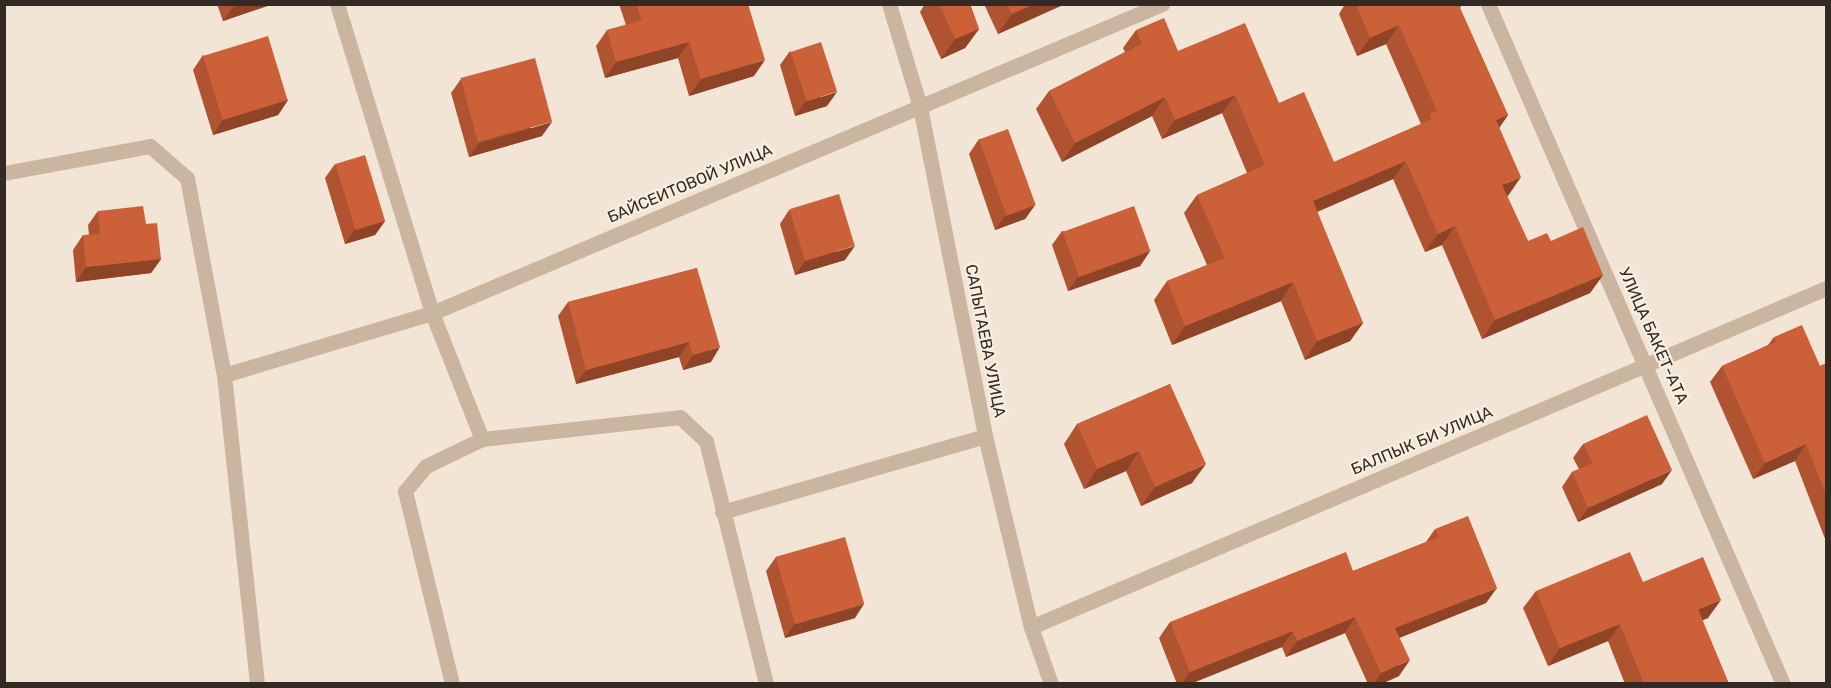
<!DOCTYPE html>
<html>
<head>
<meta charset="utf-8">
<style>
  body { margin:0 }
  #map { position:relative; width:1831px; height:688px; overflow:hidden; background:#f2e5d5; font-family:Rubik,sans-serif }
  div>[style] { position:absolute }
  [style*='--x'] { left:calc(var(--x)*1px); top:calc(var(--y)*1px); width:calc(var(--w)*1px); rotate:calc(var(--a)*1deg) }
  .street>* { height:15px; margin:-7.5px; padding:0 7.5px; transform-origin:7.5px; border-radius:7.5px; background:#cab5a1 }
  .wall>* { inset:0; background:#af5331 }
  .shaded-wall>* { inset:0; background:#8f4428 }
  .building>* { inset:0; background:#cc6139; transform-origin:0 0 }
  span { translate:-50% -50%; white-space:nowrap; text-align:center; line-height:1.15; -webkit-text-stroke:4.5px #f9efe1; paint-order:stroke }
  .street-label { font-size:16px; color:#342a24 }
  .frame { position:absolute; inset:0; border:6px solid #342a24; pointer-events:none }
</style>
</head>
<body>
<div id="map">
  <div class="street">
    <i style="--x:337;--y:4;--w:323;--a:72.9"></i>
    <i style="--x:432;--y:313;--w:136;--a:68.4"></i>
    <i style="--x:482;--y:439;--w:62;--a:154.3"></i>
    <i style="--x:426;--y:466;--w:33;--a:130"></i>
    <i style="--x:405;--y:491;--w:199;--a:76.3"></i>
    <i style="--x:889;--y:4;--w:108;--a:73.2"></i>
    <i style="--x:920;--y:107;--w:335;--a:78.8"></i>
    <i style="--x:985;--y:436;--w:196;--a:76.5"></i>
    <i style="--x:1031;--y:627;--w:60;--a:70.7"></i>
    <i style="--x:1488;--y:4;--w:741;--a:66.55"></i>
    <i style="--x:4;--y:173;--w:148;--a:-10.5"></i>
    <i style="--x:150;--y:146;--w:49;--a:40.9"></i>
    <i style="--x:187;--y:178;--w:200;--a:79.4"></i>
    <i style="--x:224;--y:375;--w:311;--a:83.9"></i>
    <i style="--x:224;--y:375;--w:217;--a:-16.6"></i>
    <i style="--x:432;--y:313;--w:793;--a:-22.94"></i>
    <i style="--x:482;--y:439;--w:199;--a:-6.3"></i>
    <i style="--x:680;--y:417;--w:35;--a:43"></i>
    <i style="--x:706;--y:441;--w:250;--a:76.1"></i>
    <i style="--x:722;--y:512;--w:274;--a:-16.1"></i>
    <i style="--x:1031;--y:627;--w:864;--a:-23.09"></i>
  </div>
  <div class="wall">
    <i style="clip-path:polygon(217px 4px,273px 4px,223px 21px)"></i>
    <i style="clip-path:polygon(619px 4px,748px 4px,754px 76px,689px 96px,678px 58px,605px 78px,596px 46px,607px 30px,626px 25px)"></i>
    <i style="clip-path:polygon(925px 4px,970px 4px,979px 29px,965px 48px,941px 59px,920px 12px)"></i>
    <i style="clip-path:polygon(984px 4px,1065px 4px,998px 34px)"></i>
    <i style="clip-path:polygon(1345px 4px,1462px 4px,1460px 8px,1508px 115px,1499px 128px,1507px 196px,1528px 241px,1551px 241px,1603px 275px,1590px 293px,1482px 339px,1442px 245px,1425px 252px,1393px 179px,1317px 212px,1363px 323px,1350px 341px,1305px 360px,1281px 301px,1172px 345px,1154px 300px,1167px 281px,1207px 265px,1184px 213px,1197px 195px,1247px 173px,1222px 113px,1162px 139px,1152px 116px,1062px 162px,1036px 109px,1049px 91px,1125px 52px,1123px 48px,1136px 30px,1279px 103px,1334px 162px,1421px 124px,1386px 44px,1357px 56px,1339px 14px)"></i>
    <i style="clip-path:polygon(790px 51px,827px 106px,795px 116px,780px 65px)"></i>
    <i style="clip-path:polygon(203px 55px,288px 100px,278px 115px,213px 135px,193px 70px)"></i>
    <i style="clip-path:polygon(461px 79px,542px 136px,469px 157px,451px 93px)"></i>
    <i style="clip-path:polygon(979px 139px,1035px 205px,1025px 219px,995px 230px,969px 154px)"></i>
    <i style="clip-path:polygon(335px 164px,385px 221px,375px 235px,345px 244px,325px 178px)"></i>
    <i style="clip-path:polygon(789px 210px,845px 260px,795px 275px,780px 224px)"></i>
    <i style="clip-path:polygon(98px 211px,146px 224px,161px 259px,151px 273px,76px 282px,73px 250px,83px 235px,89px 235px,88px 225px)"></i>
    <i style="clip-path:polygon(1062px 231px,1150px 251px,1140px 266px,1068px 291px,1052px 245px)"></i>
    <i style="clip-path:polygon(697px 268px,711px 362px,683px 370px,679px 357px,576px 384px,558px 316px,568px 302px)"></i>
    <i style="clip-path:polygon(1774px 337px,1820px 366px,1827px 363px,1827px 544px,1795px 461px,1753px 479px,1710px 382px,1722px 366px,1768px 345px)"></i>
    <i style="clip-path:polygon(1170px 384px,1192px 483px,1141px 506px,1126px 471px,1084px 489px,1064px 444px,1077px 424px)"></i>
    <i style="clip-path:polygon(1583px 444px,1662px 484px,1578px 522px,1562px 487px,1572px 472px,1579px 469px,1573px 458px)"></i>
    <i style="clip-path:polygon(1435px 529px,1486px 603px,1399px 638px,1399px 676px,1381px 684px,1368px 684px,1345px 633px,1286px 657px,1282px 647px,1190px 684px,1177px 684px,1159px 638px,1170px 622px,1353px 571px,1426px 542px)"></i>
    <i style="clip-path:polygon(776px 557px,855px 618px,785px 638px,766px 571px)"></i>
    <i style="clip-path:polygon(1643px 582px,1708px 618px,1702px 620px,1729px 684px,1625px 684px,1608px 641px,1548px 666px,1523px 608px,1536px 591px)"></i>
  </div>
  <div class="shaded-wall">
    <i style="clip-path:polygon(240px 4px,273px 4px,223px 21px,233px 7px)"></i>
    <i style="clip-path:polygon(1034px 4px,1065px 4px,998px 34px,1012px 14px)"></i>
    <i style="clip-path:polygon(1399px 25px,1386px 44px,1357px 56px,1370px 38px)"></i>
    <i style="clip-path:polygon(979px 29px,965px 48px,941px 59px,955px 39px)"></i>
    <i style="clip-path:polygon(689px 42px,678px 58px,605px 78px,616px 62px)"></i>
    <i style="clip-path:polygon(765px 60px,754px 76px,689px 96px,701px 79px)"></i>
    <i style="clip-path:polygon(837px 92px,827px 106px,795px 116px,805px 102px)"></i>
    <i style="clip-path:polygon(1235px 95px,1222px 113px,1162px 139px,1175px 120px)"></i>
    <i style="clip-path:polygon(1165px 97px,1152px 116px,1062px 162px,1075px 143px)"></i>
    <i style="clip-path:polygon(288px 100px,278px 115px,213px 135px,223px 120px)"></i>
    <i style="clip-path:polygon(1508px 115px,1495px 134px,1496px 120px)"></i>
    <i style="clip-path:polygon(552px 122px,542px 136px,469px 157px,479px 143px)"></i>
    <i style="clip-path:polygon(1406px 161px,1393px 179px,1300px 219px,1313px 201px)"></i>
    <i style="clip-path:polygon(1521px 177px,1508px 196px,1489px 203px,1502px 185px)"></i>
    <i style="clip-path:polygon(1035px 205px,1025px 219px,995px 230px,1005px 216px)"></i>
    <i style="clip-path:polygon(385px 221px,375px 235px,345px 244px,354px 230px)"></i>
    <i style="clip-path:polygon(1455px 226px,1442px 245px,1425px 252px,1438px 234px)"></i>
    <i style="clip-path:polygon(855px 246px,845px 260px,795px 275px,805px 261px)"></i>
    <i style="clip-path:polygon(1150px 251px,1140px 266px,1068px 291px,1078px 277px)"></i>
    <i style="clip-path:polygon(161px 259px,151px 273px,76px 282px,86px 267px)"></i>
    <i style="clip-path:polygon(1603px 275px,1590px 293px,1482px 339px,1495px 320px)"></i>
    <i style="clip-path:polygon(1293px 282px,1281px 301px,1172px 345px,1185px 326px)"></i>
    <i style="clip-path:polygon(1363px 323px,1350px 341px,1305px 360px,1317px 341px)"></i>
    <i style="clip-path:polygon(689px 342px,679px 357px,576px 384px,586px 370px)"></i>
    <i style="clip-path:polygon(720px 347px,711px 362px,683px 370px,693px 355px)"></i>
    <i style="clip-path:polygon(1806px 444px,1795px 461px,1753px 479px,1765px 463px)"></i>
    <i style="clip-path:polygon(1139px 451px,1126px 471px,1084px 489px,1097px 469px)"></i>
    <i style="clip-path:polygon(1206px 464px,1192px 483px,1141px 506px,1155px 487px)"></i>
    <i style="clip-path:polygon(1672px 470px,1662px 484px,1578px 522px,1588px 508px)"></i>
    <i style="clip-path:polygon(1497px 588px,1486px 603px,1384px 644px,1395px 628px)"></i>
    <i style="clip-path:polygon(1721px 600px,1708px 618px,1686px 627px,1698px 609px)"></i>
    <i style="clip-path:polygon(864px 604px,855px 618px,785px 638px,795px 623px)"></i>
    <i style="clip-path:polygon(1355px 617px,1345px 633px,1286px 657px,1297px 641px)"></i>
    <i style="clip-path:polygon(1620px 624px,1608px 641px,1548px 666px,1560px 648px)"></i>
    <i style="clip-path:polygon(1293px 631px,1282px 647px,1190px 684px,1182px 684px,1190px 672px)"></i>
    <i style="clip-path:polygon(1410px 660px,1399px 676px,1381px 684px,1374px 684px,1381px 673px)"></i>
  </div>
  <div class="building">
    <i style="clip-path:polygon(636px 4px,748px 4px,765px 60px,701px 79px,689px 42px,616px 62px,607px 30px,642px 20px)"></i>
    <i style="clip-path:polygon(939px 4px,970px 4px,979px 29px,955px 39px)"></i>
    <i style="clip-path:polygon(1007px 4px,1034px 4px,1012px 14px)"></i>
    <i style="clip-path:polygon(1356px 4px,1458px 4px,1508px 115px,1496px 120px,1521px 177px,1502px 185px,1528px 241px,1547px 233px,1551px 241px,1583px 227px,1603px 275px,1495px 320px,1455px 226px,1438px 234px,1406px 161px,1313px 201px,1363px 323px,1317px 341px,1293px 282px,1185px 326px,1167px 281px,1225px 258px,1197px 195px,1265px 165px,1235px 95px,1175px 120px,1165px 97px,1075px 143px,1049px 91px,1142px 44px,1136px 30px,1164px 18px,1178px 51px,1245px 23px,1279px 103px,1304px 92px,1334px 162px,1432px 119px,1429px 114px,1437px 111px,1399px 25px,1370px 38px)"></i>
    <i style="left:268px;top:36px;width:67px;height:68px;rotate:73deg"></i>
    <i style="left:821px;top:42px;width:52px;height:32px;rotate:72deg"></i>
    <i style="left:535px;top:58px;width:66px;height:77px;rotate:75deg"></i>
    <i style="left:1008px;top:129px;width:81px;height:31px;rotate:70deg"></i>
    <i style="left:365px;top:155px;width:69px;height:31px;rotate:73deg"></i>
    <i style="left:839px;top:194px;width:54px;height:52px;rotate:73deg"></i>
    <i style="clip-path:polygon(143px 206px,146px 224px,157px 223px,161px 259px,86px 267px,83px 235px,100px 234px,98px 211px)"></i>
    <i style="left:1134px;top:206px;width:48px;height:76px;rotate:70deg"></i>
    <i style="clip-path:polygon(697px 268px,720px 347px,693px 355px,689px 342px,586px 370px,568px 302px)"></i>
    <i style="clip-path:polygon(1802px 325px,1820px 366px,1827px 363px,1827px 497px,1806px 444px,1765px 463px,1722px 366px,1776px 342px,1774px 337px)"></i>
    <i style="clip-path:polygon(1170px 384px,1206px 464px,1155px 487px,1139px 451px,1097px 469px,1077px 424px)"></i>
    <i style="clip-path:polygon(1647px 415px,1672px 470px,1588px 508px,1572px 472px,1593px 463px,1583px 444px)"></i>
    <i style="clip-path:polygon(1468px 516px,1497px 588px,1395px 628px,1410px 660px,1381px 673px,1355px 617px,1297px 641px,1293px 631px,1190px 672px,1170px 622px,1346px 552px,1353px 571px,1439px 537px,1435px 529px)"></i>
    <i style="left:845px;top:537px;width:70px;height:72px;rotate:74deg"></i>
    <i style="clip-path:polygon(1630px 552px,1643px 582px,1703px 557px,1721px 600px,1698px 609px,1729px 684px,1644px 684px,1620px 624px,1560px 648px,1536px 591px)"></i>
  </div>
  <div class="street-label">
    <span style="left:690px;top:184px;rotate:-23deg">БАЙСЕИТОВОЙ УЛИЦА</span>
    <span style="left:1653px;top:336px;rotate:66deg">УЛИЦА БАКЕТ-АТА</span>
    <span style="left:985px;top:341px;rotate:79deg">САПЫТАЕВА УЛИЦА</span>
    <span style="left:1422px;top:441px;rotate:-23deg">БАЛПЫК БИ УЛИЦА</span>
  </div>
  <div class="frame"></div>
</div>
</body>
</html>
